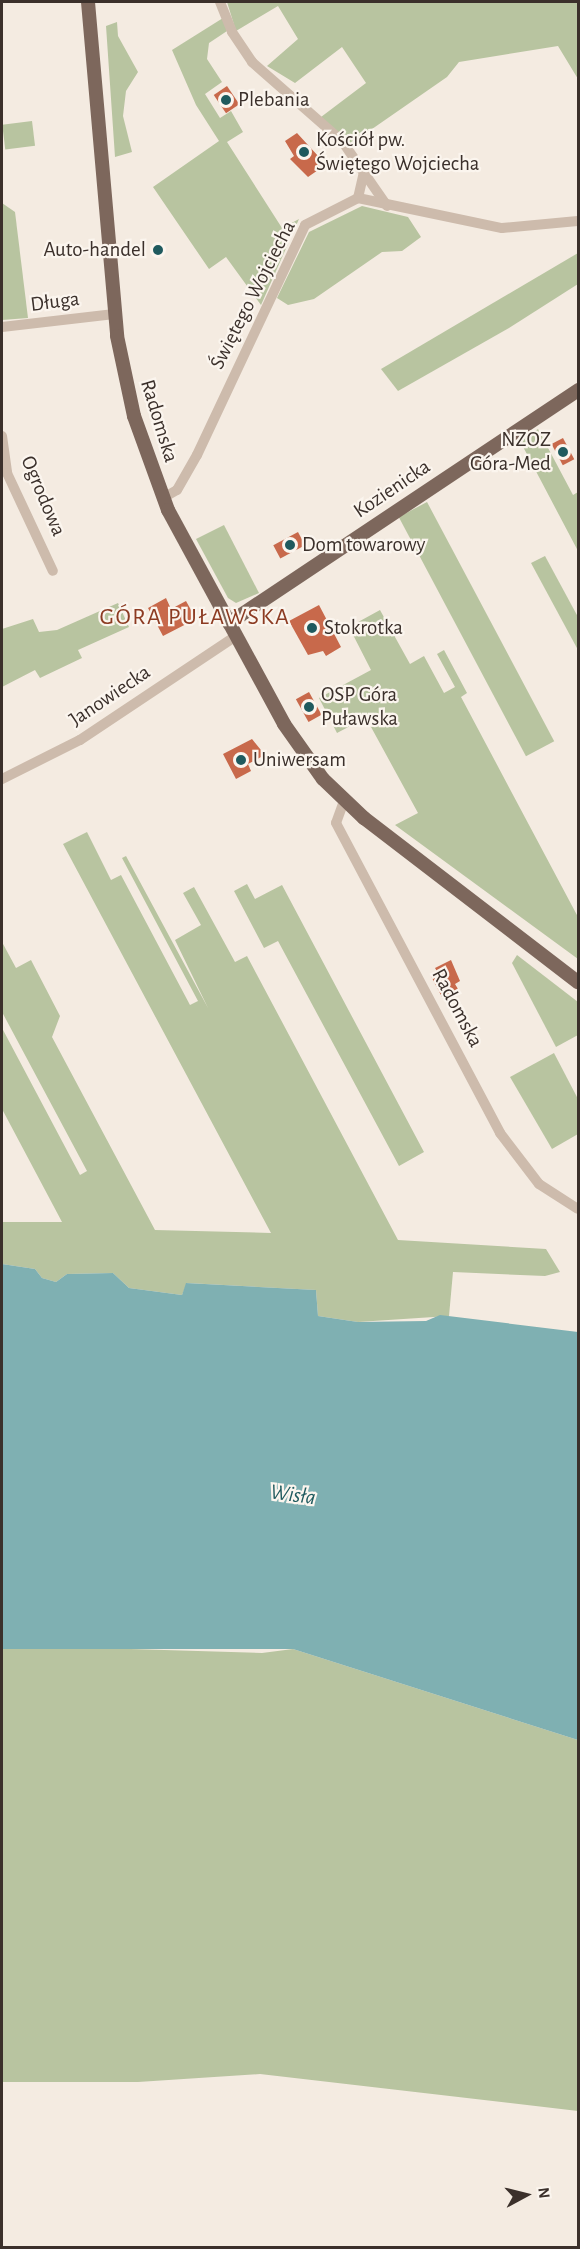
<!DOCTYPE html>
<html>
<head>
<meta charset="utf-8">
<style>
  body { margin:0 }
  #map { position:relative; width:580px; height:2249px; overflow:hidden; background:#f4ebe1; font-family:"Alegreya Sans",sans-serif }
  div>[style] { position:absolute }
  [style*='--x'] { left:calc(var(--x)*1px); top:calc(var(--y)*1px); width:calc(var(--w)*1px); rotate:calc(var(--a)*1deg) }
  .green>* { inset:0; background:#b8c4a0; transform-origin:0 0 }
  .water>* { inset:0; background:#7fb0b2 }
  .building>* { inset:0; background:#c8694b; transform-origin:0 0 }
  .minor>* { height:10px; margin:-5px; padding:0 5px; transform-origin:5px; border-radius:5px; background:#cdbbac }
  .major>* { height:14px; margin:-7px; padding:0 7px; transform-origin:7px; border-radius:7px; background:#7d675c }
  .dots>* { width:16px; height:16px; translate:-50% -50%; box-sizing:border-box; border:3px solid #fbf5ee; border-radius:50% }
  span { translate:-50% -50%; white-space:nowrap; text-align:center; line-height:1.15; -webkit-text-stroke:4.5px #fbf5ee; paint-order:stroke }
  .poi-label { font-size:21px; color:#3b302b }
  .left { translate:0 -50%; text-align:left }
  .right { translate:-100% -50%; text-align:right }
  .street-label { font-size:21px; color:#3b302b }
  .water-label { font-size:22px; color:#1f5a5e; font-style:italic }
  .quarter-label { font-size:24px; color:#8c3b22; letter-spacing:1.5px }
  .frame { position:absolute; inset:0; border:3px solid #3b302b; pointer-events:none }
  .north { position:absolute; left:496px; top:2165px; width:60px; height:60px; -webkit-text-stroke:4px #fbf5ee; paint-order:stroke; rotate:83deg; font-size:16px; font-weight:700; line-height:24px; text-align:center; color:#3b302b }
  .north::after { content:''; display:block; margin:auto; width:21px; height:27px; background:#3b302b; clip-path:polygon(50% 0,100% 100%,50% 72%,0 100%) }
</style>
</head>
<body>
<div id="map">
  <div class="green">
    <i style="clip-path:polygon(227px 2px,578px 2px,578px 79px,558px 46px,459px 62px,447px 77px,349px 145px,321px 117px,366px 83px,342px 47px,295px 83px,267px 66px,298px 39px,278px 6px,236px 31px)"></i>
    <i style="clip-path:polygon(223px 18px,227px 31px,209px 43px,207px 59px,222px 82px,205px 94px,220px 118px,231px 111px,243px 132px,227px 142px,282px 228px,299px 219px,261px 305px,226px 257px,209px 269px,153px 187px,219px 141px,196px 105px,172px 50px)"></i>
    <i style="clip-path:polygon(117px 22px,118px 36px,138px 72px,126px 91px,123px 116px,132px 152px,115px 157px,106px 26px)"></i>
    <i style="left:32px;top:121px;width:25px;height:30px;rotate:83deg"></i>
    <i style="clip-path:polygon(2px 203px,15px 212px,28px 318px,2px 320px)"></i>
    <i style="clip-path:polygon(362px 206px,408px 217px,421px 237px,402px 251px,382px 252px,314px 299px,288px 305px,277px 298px,309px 232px)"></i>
    <i style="clip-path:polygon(578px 253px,578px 284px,509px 328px,398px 391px,381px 369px)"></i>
    <i style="clip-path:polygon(538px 429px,573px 495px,578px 492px,578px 551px,520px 441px)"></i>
    <i style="left:427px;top:502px;width:271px;height:32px;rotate:62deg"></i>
    <i style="clip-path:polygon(224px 525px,259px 593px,236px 603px,228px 598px,196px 539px)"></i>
    <i style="clip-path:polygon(545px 556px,578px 617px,578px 650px,531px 563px)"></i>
    <i style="clip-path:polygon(118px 603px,129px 627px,78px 650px,82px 658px,40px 678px,35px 670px,2px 687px,2px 629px,33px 619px,39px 632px,57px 630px)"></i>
    <i style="clip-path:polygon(380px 610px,410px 664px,424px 656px,444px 693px,455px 687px,437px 654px,444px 650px,467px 693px,461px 697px,578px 917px,578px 959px,395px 825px,418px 813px,371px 727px,376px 725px,371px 715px,337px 733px,319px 698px,371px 670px,349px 627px)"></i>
    <i style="clip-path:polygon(87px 832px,111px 880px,121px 875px,190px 1005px,198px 1001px,122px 858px,126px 856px,208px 1008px,175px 940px,201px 925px,183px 893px,194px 887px,235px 962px,247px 956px,398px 1240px,546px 1249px,560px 1272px,545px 1276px,453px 1272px,449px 1316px,358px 1322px,318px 1316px,316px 1290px,187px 1283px,182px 1295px,129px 1288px,113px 1273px,67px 1274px,56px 1282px,42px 1278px,35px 1269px,2px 1264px,2px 1222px,62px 1222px,2px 1109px,2px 1028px,80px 1175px,87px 1171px,2px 1012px,2px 942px,16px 968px,31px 960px,60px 1016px,52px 1037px,155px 1230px,271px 1233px,63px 844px)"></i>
    <i style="clip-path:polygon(247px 884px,255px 899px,282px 885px,424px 1152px,399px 1166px,278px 941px,264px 948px,234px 891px)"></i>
    <i style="clip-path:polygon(517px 955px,578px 1002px,578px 1035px,556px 1047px,512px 963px)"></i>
    <i style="clip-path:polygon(554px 1053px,578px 1099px,578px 1134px,552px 1149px,510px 1077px)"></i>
    <i style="clip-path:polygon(31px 1646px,262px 1653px,293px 1649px,578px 1740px,578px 2111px,260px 2074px,138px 2082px,2px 2082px,2px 1649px)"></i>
  </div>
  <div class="water">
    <i style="clip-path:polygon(2px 1264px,35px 1269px,42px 1278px,56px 1282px,67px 1274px,113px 1273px,129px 1288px,182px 1295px,186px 1283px,316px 1290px,318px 1316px,358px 1322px,426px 1321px,440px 1315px,578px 1332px,578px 1740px,293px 1649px,2px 1649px)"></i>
  </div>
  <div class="building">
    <i style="left:227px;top:86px;width:22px;height:16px;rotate:56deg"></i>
    <i style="clip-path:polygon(297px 133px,319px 157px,315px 159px,321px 168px,308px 177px,290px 159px,294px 156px,285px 141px)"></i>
    <i style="left:563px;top:438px;width:24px;height:13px;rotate:62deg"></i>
    <i style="left:298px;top:532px;width:15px;height:28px;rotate:62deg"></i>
    <i style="clip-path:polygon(166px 598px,171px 609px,186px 601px,196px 619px,163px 636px,148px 608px)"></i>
    <i style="clip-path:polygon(319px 605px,341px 647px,326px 656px,323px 651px,308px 655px,289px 621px)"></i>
    <i style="left:309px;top:692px;width:26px;height:15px;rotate:61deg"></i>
    <i style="clip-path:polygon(252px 739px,265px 755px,248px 764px,251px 771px,236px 779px,223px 754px)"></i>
    <i style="clip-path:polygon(451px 960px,460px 981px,455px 984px,458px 989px,442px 997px,431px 976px,438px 973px,435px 968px)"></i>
  </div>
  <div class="minor">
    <i style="--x:220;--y:2;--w:32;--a:68"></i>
    <i style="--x:232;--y:32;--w:36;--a:56"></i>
    <i style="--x:252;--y:62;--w:120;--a:41.3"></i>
    <i style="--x:342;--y:141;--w:79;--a:55.3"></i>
    <i style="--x:358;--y:198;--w:26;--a:-77"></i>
    <i style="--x:2;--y:327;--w:113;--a:-6.6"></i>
    <i style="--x:2;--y:436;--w:37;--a:82"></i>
    <i style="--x:7;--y:473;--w:108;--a:64.9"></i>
    <i style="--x:163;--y:498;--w:16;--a:-30"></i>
    <i style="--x:177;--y:490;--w:40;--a:-60.3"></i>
    <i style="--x:197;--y:455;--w:254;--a:-64.8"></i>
    <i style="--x:305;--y:225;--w:59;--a:-27"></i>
    <i style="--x:358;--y:198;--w:147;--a:11.8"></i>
    <i style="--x:502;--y:228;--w:76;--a:-5.3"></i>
    <i style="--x:2;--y:779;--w:87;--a:-26.6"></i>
    <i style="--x:80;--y:740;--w:187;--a:-33.7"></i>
    <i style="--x:344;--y:801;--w:23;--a:110"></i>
    <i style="--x:336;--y:823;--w:351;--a:62.1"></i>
    <i style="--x:500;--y:1133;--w:64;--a:52.6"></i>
    <i style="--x:539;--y:1184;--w:46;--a:32.7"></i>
  </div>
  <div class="major">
    <i style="--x:88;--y:2;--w:335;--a:85"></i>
    <i style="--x:117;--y:336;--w:82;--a:78"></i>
    <i style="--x:134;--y:416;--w:100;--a:70.1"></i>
    <i style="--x:168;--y:510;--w:243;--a:61.5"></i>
    <i style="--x:284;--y:724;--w:67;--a:54.7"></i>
    <i style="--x:323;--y:779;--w:57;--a:43.6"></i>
    <i style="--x:364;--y:818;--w:270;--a:37.5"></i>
    <i style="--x:229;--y:623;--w:420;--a:-33.7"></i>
  </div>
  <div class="dots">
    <i style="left:226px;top:100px;background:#1f5a5e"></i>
    <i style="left:304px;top:152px;background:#1f5a5e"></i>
    <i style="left:158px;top:250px;background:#1f5a5e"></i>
    <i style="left:563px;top:452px;background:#1f5a5e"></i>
    <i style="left:290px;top:545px;background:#1f5a5e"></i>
    <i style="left:312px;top:628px;background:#1f5a5e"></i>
    <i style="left:309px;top:707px;background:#1f5a5e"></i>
    <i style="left:241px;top:760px;background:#1f5a5e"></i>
  </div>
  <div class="poi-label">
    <span class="left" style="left:238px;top:100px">Plebania</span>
    <span class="left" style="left:316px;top:152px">Kościół pw.<br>Świętego Wojciecha</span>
    <span class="right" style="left:146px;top:250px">Auto-handel</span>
    <span class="right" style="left:551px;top:452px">NZOZ<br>Góra-Med</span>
    <span class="left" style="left:302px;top:545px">Dom towarowy</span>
    <span class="left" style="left:324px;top:628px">Stokrotka</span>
    <span class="left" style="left:321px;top:707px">OSP Góra<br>Puławska</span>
    <span class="left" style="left:253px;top:760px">Uniwersam</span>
  </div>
  <div class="street-label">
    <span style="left:253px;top:295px;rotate:-63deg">Świętego Wojciecha</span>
    <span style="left:55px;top:302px;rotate:-7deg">Długa</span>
    <span style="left:159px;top:421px;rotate:73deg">Radomska</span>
    <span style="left:392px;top:489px;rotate:-34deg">Kozienicka</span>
    <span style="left:43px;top:496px;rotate:67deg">Ogrodowa</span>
    <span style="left:110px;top:696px;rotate:-34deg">Janowiecka</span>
    <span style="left:457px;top:1008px;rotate:62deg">Radomska</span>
  </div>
  <div class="water-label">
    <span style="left:293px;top:1495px;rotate:8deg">Wisła</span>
  </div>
  <div class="quarter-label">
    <span style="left:195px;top:618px">GÓRA PUŁAWSKA</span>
  </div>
  <div class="frame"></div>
  <div class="north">N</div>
</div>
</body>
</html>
